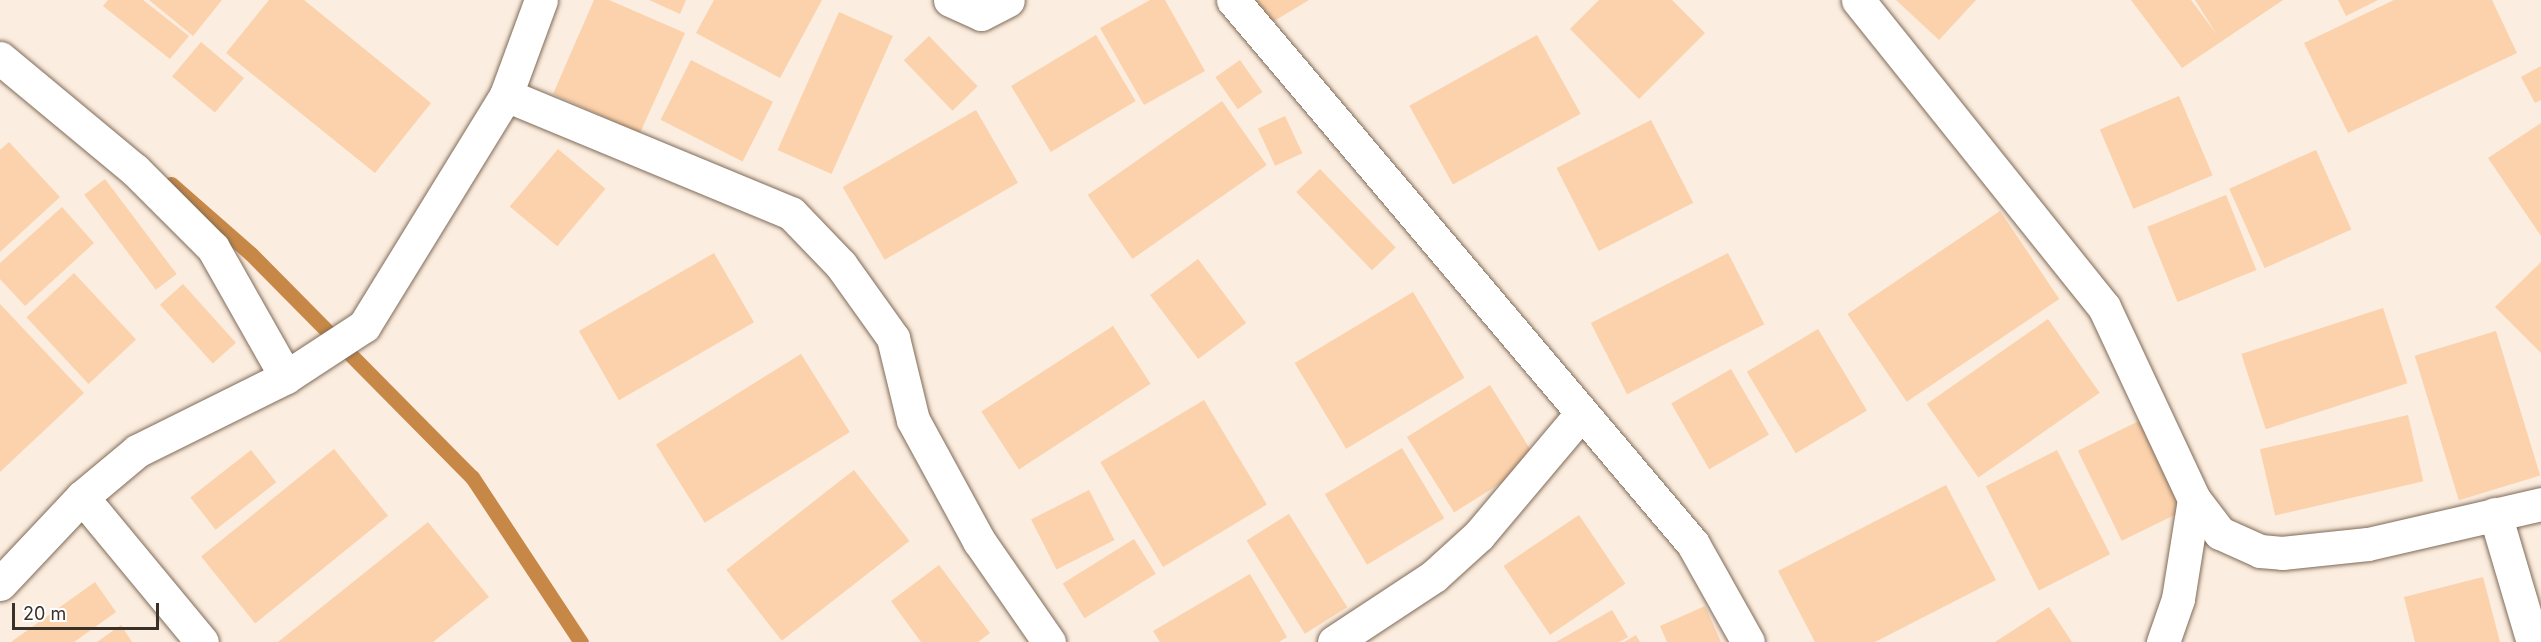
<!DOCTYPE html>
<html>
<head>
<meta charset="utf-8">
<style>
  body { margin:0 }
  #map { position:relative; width:2541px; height:642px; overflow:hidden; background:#fbeddf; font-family:Inter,sans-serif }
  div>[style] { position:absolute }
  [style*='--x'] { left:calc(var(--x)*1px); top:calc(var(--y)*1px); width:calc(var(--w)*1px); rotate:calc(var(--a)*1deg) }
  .stream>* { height:15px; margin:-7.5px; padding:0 7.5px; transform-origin:7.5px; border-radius:7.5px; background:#c78847 }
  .building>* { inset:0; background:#fbd2ac; transform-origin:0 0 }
  .roads { filter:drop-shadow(0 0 2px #806b58) drop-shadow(0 0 2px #806b58) }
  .minor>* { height:33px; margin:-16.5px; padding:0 16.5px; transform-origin:16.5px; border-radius:16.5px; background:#fff }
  span { translate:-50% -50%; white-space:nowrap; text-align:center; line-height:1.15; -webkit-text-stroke:4.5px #fff; paint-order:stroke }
  .scale { position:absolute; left:12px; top:603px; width:147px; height:27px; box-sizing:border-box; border:3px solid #393027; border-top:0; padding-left:8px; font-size:18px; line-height:21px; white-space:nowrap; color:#393027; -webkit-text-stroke:4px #fff; paint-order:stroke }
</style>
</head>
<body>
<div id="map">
  <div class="stream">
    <i style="--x:171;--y:184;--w:106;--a:41.2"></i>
    <i style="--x:251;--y:254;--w:314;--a:45.3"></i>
    <i style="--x:472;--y:477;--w:198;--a:56.6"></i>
  </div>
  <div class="building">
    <i style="clip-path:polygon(108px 0,143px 0,189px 36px,170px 59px,103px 6px)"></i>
    <i style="clip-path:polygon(149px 0,222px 0,193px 36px)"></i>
    <i style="clip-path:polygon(269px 0,304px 0,431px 103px,375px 173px,226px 53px)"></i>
    <i style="clip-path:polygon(594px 0,609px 0,685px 33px,640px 133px,553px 94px)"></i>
    <i style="clip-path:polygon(649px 0,686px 0,680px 14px)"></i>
    <i style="clip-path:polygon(714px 0,822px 0,780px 78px,696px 33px)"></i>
    <i style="clip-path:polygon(1150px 0,1165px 0,1205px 71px,1144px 105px,1100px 28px)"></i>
    <i style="clip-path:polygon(1251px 0,1309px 0,1266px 26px)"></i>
    <i style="clip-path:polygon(1599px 0,1672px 0,1705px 33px,1639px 99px,1570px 29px)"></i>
    <i style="clip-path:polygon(1896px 0,1976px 0,1939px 40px)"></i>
    <i style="clip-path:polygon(2131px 0,2191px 0,2217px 35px,2195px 0,2283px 0,2182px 68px)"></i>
    <i style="clip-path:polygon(2338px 0,2378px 0,2346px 16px)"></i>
    <i style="clip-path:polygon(2394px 0,2492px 0,2517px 53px,2348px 133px,2304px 43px)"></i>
    <i style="left:839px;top:12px;width:59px;height:151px;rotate:24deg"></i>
    <i style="left:1096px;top:35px;width:77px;height:99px;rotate:59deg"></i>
    <i style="left:1537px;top:35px;width:90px;height:146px;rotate:61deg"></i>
    <i style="left:929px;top:36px;width:70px;height:35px;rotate:46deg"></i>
    <i style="left:201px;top:42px;width:56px;height:45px;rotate:40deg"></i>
    <i style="left:691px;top:60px;width:92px;height:67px;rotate:27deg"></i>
    <i style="left:1240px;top:60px;width:39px;height:30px;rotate:55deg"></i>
    <i style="clip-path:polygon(2541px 66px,2541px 100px,2535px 103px,2521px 77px)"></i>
    <i style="left:2179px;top:96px;width:86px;height:86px;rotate:67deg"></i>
    <i style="left:1222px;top:101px;width:78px;height:164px;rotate:55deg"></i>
    <i style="left:976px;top:110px;width:84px;height:154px;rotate:60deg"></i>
    <i style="left:1285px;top:116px;width:41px;height:30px;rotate:65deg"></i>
    <i style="left:1651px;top:120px;width:93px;height:106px;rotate:63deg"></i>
    <i style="clip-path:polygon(2541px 123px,2541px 236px,2488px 158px)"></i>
    <i style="clip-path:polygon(9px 142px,60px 197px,0 252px,0 150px)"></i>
    <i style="left:558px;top:149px;width:62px;height:75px;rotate:40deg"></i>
    <i style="left:2316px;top:150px;width:87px;height:95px;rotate:66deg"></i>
    <i style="left:1320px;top:169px;width:109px;height:33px;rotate:46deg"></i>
    <i style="left:105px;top:179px;width:119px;height:26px;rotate:53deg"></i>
    <i style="left:2226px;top:195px;width:81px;height:85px;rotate:68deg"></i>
    <i style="clip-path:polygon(62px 207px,94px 243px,25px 306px,0 279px,0 263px)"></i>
    <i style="left:2000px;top:211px;width:106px;height:184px;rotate:56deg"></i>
    <i style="left:714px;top:253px;width:80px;height:156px;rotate:60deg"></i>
    <i style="left:1728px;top:253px;width:80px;height:154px;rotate:63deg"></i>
    <i style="left:1198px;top:259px;width:80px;height:60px;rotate:53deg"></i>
    <i style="clip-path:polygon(2541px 262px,2541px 353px,2495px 307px)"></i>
    <i style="left:74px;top:273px;width:91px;height:65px;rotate:47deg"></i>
    <i style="left:183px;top:284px;width:79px;height:31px;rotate:48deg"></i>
    <i style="left:1413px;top:292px;width:100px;height:138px;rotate:59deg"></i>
    <i style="clip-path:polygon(0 304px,84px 393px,0 472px)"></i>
    <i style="left:2383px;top:308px;width:79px;height:149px;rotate:72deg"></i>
    <i style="left:2048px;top:319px;width:90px;height:148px;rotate:55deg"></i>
    <i style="left:1113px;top:326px;width:69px;height:157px;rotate:57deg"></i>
    <i style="left:1818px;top:329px;width:95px;height:83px;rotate:59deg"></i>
    <i style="left:2496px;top:331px;width:151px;height:85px;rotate:73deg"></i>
    <i style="left:801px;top:354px;width:92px;height:171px;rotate:58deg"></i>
    <i style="left:1731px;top:369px;width:76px;height:69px;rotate:60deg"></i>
    <i style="left:1490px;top:385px;width:89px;height:98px;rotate:58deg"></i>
    <i style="left:1204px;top:400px;width:122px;height:121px;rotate:59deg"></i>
    <i style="left:2408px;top:415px;width:68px;height:152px;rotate:77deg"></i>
    <i style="left:2139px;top:421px;width:100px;height:68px;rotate:64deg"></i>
    <i style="left:1402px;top:448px;width:82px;height:90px;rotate:59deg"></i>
    <i style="left:334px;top:449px;width:86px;height:171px;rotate:51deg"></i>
    <i style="left:251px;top:450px;width:41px;height:77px;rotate:52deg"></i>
    <i style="left:2057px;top:450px;width:117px;height:80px;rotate:63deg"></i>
    <i style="left:854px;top:470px;width:90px;height:162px;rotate:52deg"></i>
    <i style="clip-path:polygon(1946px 485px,1996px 580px,1875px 642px,1815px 642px,1778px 571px)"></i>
    <i style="left:1089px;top:490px;width:56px;height:65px;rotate:63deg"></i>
    <i style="left:1289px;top:514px;width:110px;height:50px;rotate:58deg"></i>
    <i style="left:1579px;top:515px;width:83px;height:91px;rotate:56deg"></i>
    <i style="clip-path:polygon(428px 522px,489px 597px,433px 642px,278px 642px)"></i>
    <i style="left:1134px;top:539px;width:41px;height:84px;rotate:58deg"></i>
    <i style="clip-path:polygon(939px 565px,990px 633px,978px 642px,921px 642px,891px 601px)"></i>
    <i style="clip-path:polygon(1250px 574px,1287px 637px,1279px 642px,1160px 642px,1153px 631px)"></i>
    <i style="clip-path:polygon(2483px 577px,2500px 642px,2415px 642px,2404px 597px)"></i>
    <i style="clip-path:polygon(95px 582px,116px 612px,74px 642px,11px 642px)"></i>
    <i style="clip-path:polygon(1705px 606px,1721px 642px,1667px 642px,1660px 626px)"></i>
    <i style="clip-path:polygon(2049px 607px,2072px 642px,1995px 642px)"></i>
    <i style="clip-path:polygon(1612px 610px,1628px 637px,1619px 642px,1556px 642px)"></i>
    <i style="clip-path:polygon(121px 625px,132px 642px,97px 642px)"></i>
    <i style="clip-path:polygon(1636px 635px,1640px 642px,1624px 642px)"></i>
  </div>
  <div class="roads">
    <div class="minor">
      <i style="--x:950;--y:0;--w:34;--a:24"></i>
      <i style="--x:981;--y:14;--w:30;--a:-27"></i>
      <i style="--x:1233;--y:0;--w:712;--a:49.78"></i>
      <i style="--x:1693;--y:544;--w:112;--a:60.7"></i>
      <i style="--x:1858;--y:0;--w:393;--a:51.3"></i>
      <i style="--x:2104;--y:307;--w:212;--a:64.9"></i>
      <i style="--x:2194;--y:499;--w:101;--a:99.1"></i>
      <i style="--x:2178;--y:599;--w:46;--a:109.2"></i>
      <i style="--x:0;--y:58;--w:175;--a:39.7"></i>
      <i style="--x:135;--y:170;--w:110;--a:45"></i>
      <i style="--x:213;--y:248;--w:148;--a:60.5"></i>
      <i style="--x:506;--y:95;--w:308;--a:22.5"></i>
      <i style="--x:791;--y:213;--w:72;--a:46.1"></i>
      <i style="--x:841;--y:265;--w:90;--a:54.5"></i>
      <i style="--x:893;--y:338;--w:84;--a:76.3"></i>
      <i style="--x:913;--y:420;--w:138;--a:61.4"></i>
      <i style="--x:979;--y:541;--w:123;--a:55.3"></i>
      <i style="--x:82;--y:497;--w:188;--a:50.4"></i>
      <i style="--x:2194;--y:499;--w:43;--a:52.6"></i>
      <i style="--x:2220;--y:533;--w:44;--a:24.2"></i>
      <i style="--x:2260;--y:551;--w:22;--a:5"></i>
      <i style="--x:2282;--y:553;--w:86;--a:-6"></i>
      <i style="--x:2368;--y:544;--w:178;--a:-13"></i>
      <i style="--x:2495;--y:514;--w:134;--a:73.5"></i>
      <i style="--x:0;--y:584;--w:120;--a:-46.7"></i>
      <i style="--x:82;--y:497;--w:72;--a:-39.9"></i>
      <i style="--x:137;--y:451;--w:166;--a:-26.4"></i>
      <i style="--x:286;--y:377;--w:93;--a:-33.2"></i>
      <i style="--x:364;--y:326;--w:271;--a:-58.4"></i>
      <i style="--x:506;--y:95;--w:101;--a:-69.8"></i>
      <i style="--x:1334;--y:642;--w:120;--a:-33.4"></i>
      <i style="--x:1434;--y:576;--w:61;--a:-42.3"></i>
      <i style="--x:1479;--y:535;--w:158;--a:-49.9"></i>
    </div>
  </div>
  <div class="scale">20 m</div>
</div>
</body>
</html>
